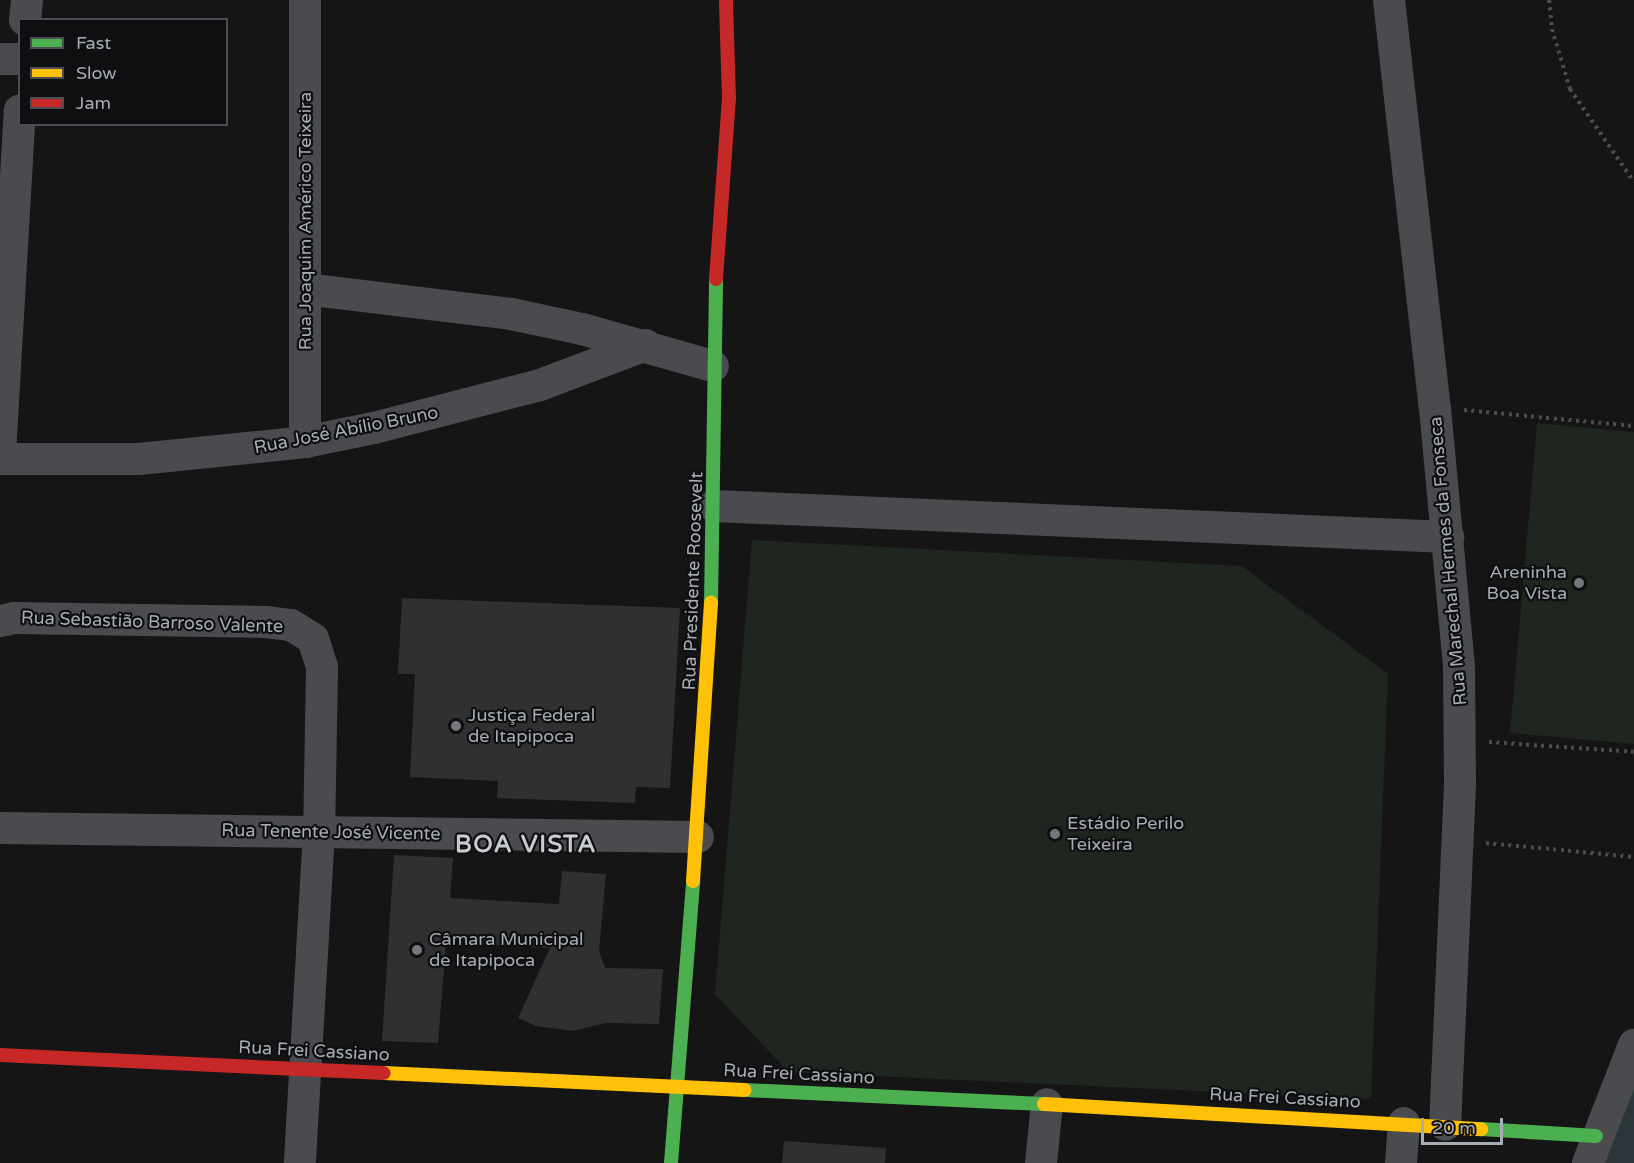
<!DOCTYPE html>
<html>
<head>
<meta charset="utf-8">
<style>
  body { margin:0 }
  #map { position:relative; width:1634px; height:1163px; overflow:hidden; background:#151515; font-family:"Varela Round",sans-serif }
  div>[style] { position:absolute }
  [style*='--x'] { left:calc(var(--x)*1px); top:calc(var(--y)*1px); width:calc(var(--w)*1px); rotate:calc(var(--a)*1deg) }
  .green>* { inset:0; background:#1f251f }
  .water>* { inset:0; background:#2c363a }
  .building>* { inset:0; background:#2f3030 }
  .path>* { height:4px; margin-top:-2px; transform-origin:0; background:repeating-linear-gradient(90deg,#4b4c4f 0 3px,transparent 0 7.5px) }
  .street>* { height:32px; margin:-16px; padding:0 16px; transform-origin:16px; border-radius:16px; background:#4a4b4e }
  .fast>* { height:14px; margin:-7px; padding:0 7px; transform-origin:7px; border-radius:7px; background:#4caf50 }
  .slow>* { height:14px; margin:-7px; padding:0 7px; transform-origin:7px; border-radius:7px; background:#ffc107 }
  .jam>* { height:14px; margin:-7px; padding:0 7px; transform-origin:7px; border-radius:7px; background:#c62828 }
  .dots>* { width:16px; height:16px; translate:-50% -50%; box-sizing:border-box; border:3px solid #0f0f11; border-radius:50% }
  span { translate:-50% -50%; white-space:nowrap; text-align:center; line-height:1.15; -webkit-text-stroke:4.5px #0f0f11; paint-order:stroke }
  .street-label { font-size:18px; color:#a7adb5 }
  .poi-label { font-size:18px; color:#a7adb5 }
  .right { translate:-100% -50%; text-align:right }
  .left { translate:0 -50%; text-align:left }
  .district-label { font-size:24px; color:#c8ccd1; font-weight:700; letter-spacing:1.5px }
  .legend { position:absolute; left:18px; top:18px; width:210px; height:108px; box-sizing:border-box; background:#0f0f11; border:2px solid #4c4e53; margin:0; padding:8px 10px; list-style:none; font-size:18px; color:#a7adb5 }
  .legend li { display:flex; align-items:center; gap:12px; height:30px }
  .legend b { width:30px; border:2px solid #4c4e53 }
  .scale { position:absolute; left:1421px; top:1118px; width:82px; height:27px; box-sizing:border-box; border:3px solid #a7adb5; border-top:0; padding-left:8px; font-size:18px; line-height:21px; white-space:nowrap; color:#a7adb5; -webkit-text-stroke:4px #0f0f11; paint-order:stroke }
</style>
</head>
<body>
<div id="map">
  <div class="green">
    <i style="clip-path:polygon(1537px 423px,1634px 432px,1634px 744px,1510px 733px)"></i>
    <i style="clip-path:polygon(752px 540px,1242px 566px,1388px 674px,1371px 1099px,788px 1072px,715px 994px)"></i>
  </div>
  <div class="water">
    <i style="clip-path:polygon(1634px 1045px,1634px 1163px,1588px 1163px)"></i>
  </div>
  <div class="building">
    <i style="clip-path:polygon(402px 598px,680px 608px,670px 788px,636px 787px,635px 803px,497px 798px,498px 781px,410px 777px,415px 674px,398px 674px)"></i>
    <i style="clip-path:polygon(394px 855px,453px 858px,450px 898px,559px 904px,562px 871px,606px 874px,599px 951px,605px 968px,663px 969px,659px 1024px,605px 1023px,574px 1031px,536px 1026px,518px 1018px,550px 948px,446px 943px,438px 1043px,382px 1041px)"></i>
    <i style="clip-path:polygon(784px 1141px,886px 1148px,885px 1163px,782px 1163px)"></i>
  </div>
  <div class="path">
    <i style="--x:1549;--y:0;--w:29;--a:84"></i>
    <i style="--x:1552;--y:29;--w:63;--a:73.3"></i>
    <i style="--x:1570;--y:89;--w:113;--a:55.5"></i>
    <i style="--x:1464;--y:410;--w:171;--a:5.4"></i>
    <i style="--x:1489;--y:742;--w:145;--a:3.9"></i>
    <i style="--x:1486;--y:843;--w:149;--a:5.4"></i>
  </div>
  <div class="street">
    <i style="--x:305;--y:0;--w:442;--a:90"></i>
    <i style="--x:1389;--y:0;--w:411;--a:83.6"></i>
    <i style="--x:1435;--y:408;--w:261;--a:84.7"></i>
    <i style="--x:1459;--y:668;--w:116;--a:89.5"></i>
    <i style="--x:1460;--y:784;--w:341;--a:92.5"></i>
    <i style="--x:25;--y:20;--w:20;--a:-84"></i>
    <i style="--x:0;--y:59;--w:20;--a:0"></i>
    <i style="--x:305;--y:289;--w:208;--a:6.9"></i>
    <i style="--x:511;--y:314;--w:73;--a:11.9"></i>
    <i style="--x:582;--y:329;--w:136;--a:15.8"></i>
    <i style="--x:0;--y:454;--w:344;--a:-86.7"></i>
    <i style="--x:0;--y:459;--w:139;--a:0"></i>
    <i style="--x:139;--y:459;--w:167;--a:-5.8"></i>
    <i style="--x:305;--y:442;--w:70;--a:-11.5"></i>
    <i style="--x:374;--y:428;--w:171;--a:-14.5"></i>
    <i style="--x:540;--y:385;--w:113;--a:-20.7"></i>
    <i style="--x:714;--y:506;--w:735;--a:2.42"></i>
    <i style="--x:0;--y:621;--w:14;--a:-12"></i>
    <i style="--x:14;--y:618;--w:252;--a:0.9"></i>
    <i style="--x:266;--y:622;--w:25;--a:7"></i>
    <i style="--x:291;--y:625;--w:26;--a:32"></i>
    <i style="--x:313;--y:639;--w:29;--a:72"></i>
    <i style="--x:322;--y:667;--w:164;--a:91"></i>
    <i style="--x:319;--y:831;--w:333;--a:93.3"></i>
    <i style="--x:0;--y:828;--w:698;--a:0.74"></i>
    <i style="--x:1041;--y:1163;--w:59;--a:-84.2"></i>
    <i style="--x:1401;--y:1163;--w:40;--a:-85.7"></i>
    <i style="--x:1588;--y:1163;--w:127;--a:-68.7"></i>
  </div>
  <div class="fast">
    <i style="--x:711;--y:603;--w:324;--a:-89.1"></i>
    <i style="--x:745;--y:1090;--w:299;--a:2.7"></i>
    <i style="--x:1481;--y:1129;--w:115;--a:3.5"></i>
    <i style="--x:671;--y:1163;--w:283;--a:-85.5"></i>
  </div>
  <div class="slow">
    <i style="--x:693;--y:881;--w:279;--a:-86.3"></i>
    <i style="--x:384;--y:1073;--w:361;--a:2.7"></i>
    <i style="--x:1044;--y:1104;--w:438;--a:3.3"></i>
  </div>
  <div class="jam">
    <i style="--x:716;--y:279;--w:181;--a:-85.9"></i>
    <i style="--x:729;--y:98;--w:98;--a:-91.8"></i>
    <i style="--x:0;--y:1055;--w:384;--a:2.7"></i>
  </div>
  <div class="dots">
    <i style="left:1579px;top:583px;background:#74787d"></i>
    <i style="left:456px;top:726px;background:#74787d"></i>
    <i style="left:1055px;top:834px;background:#74787d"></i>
    <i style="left:417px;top:950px;background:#74787d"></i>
  </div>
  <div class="street-label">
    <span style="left:305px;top:221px;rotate:-90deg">Rua Joaquim Américo Teixeira</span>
    <span style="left:346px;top:430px;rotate:-11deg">Rua José Abílio Bruno</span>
    <span style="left:1448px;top:561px;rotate:-95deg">Rua Marechal Hermes da Fonseca</span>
    <span style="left:693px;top:581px;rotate:-88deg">Rua Presidente Roosevelt</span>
    <span style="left:152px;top:622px;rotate:2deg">Rua Sebastião Barroso Valente</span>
    <span style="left:331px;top:832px;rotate:1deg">Rua Tenente José Vicente</span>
    <span style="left:314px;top:1051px;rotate:3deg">Rua Frei Cassiano</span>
    <span style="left:799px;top:1074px;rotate:3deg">Rua Frei Cassiano</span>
    <span style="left:1285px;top:1098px;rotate:3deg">Rua Frei Cassiano</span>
  </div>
  <div class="poi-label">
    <span class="right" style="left:1567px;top:583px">Areninha<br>Boa Vista</span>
    <span class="left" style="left:468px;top:726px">Justiça Federal<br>de Itapipoca</span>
    <span class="left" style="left:1067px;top:834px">Estádio Perilo<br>Teixeira</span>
    <span class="left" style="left:429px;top:950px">Câmara Municipal<br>de Itapipoca</span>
  </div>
  <div class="district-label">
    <span style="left:526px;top:845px">BOA VISTA</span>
  </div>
  <ul class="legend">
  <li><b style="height:8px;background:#4caf50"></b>Fast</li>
  <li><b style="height:8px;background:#ffc107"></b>Slow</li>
  <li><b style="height:8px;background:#c62828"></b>Jam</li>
  </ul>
  <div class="scale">20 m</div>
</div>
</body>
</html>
